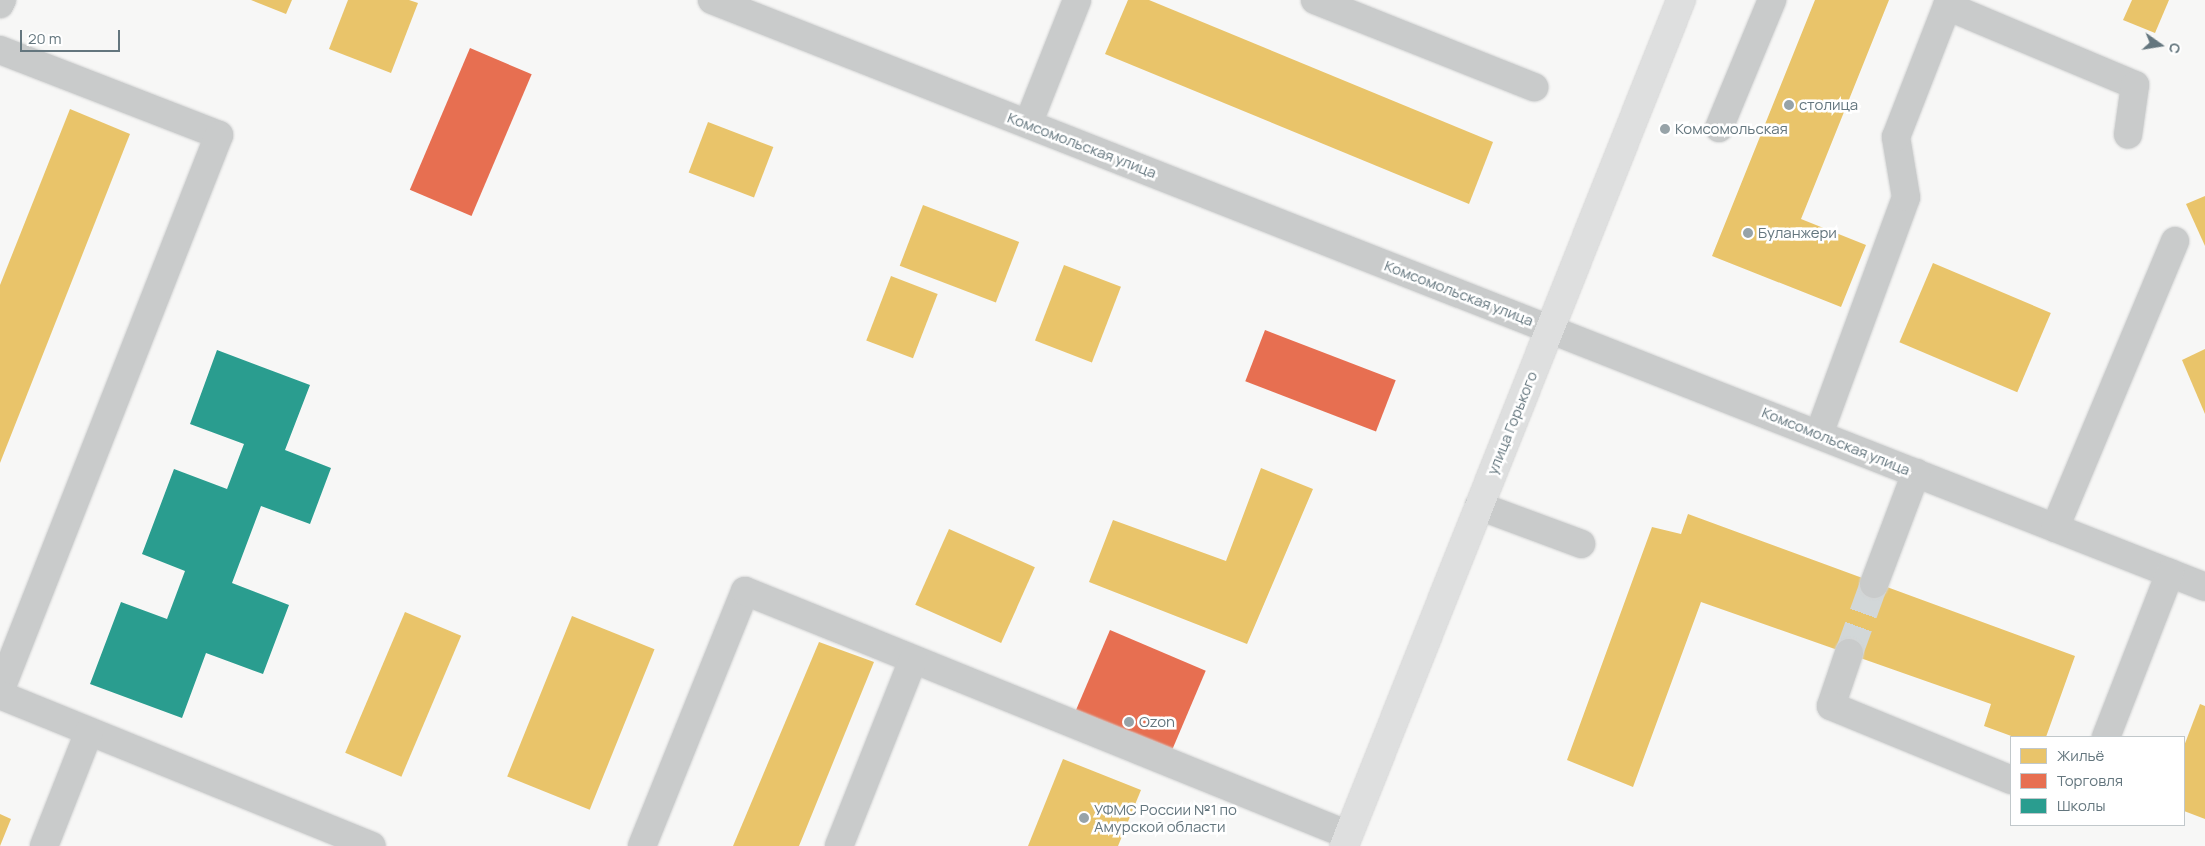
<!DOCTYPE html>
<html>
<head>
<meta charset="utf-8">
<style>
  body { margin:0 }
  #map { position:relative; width:2205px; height:846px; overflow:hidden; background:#f7f7f6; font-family:Manrope,sans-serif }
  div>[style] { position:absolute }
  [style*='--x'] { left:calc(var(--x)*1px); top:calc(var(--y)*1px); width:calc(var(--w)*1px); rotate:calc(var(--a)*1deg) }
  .homes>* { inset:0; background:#e9c46a; transform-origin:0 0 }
  .shops>* { inset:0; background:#e76f51; transform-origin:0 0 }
  .schools>* { inset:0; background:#2a9d8f }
  .minor-tunnel>* { height:28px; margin-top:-14px; transform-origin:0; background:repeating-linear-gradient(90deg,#d2d7d8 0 28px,transparent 0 42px) }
  .roads { filter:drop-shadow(0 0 1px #d3d4d4) drop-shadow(0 0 1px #d3d4d4) }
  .minor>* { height:28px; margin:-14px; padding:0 14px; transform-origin:14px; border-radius:14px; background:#c9cbcb }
  .major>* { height:28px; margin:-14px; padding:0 14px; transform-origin:14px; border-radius:14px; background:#dedfdf }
  .dots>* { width:14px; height:14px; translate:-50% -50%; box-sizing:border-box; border:2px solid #fff; border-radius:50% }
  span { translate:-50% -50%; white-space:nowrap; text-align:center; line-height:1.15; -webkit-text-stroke:5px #fff; paint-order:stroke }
  .poi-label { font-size:15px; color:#64767e }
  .left { translate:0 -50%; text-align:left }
  .street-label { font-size:15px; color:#64767e }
  .legend { position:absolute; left:2010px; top:736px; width:175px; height:90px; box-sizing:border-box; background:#fff; border:1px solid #c1c8cb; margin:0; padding:6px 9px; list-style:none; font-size:15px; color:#64767e }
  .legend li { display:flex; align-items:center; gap:10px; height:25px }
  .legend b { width:25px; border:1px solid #c1c8cb }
  .north { position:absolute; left:2135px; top:20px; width:50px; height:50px; -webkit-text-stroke:4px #fff; paint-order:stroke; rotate:103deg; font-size:14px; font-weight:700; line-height:20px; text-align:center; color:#64767e }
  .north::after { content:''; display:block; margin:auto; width:18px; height:22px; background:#64767e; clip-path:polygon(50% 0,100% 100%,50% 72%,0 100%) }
  .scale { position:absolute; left:20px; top:30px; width:100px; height:22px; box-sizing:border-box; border:2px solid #64767e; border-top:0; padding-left:6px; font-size:15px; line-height:18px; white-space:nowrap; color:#64767e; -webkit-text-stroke:4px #fff; paint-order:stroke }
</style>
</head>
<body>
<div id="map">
  <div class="homes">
    <i style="clip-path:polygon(251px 0,292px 0,286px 14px)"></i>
    <i style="clip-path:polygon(348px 0,409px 0,418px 3px,391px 73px,329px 49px)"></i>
    <i style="clip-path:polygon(1128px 0,1149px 0,1493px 142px,1469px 204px,1105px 54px)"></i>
    <i style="clip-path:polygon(1815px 0,1889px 0,1801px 219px,1866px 245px,1841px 307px,1712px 256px)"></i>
    <i style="clip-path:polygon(2132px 0,2169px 0,2155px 33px,2123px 20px)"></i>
    <i style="clip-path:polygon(70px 109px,130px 134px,0 463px,0 285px)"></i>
    <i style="left:708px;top:122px;width:70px;height:54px;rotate:21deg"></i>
    <i style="clip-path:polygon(2205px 196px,2205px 246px,2186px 204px)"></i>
    <i style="left:923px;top:205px;width:103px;height:65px;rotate:21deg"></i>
    <i style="left:1933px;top:263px;width:128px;height:86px;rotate:23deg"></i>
    <i style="left:1064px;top:265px;width:61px;height:81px;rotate:21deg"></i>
    <i style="left:891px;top:276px;width:50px;height:69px;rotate:21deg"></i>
    <i style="clip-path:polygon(2205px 349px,2205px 414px,2182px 360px)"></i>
    <i style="clip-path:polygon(1261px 468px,1313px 489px,1247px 644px,1089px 582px,1113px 520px,1226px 561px)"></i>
    <i style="clip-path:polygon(1688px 514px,2075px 656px,2046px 737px,2014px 737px,1984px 726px,1991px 704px,1701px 602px,1633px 787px,1567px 760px,1652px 527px,1681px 534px)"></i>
    <i style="left:949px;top:529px;width:94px;height:83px;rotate:24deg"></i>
    <i style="left:405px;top:612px;width:61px;height:153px;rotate:23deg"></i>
    <i style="left:572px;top:616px;width:89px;height:173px;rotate:22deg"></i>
    <i style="clip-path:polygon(819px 642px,874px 662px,799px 846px,733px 846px)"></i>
    <i style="clip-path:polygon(2200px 704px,2205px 706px,2205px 819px,2184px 811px,2184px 746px)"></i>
    <i style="clip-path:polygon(1063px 759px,1141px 790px,1118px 846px,1028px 846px)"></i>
    <i style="clip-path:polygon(0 814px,11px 819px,0 846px)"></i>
  </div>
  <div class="shops">
    <i style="left:470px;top:48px;width:67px;height:154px;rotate:23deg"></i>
    <i style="left:1265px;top:330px;width:140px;height:55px;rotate:21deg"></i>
    <i style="left:1110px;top:630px;width:104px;height:91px;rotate:23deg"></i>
  </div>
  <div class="schools">
    <i style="clip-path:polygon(217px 350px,310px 385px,285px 450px,331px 468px,310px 524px,261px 506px,232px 583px,289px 605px,263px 674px,206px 653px,182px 718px,90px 684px,121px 602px,167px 619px,185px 571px,142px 554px,174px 469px,227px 489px,244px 444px,190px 424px)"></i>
  </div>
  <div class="minor-tunnel">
    <i style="--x:1849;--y:653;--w:73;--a:-70.1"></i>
  </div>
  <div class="roads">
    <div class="minor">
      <i style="--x:712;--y:0;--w:1604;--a:21.46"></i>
      <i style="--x:1315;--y:0;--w:236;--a:21.7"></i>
      <i style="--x:0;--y:4;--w:4;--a:-63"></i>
      <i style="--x:0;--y:50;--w:235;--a:21.2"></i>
      <i style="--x:219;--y:135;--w:598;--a:111.5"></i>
      <i style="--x:1028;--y:124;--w:133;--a:-68.4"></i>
      <i style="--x:1719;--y:128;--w:139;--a:-67.5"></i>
      <i style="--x:1819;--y:434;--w:252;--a:-69.8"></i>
      <i style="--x:1906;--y:197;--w:61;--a:-99.5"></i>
      <i style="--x:1896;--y:137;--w:141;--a:-68.7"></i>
      <i style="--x:1947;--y:6;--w:204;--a:22.8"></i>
      <i style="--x:2135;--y:85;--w:50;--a:98"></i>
      <i style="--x:1479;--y:506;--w:109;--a:20.4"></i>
      <i style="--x:2055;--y:528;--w:311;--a:-67.3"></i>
      <i style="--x:1874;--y:584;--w:119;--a:-69.3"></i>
      <i style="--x:1849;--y:653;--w:56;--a:108.8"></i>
      <i style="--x:1831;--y:706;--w:195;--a:22.3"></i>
      <i style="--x:0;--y:695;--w:401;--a:22.1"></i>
      <i style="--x:2106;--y:737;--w:176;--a:-68.7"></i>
      <i style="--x:44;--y:846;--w:123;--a:-68.5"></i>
      <i style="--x:642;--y:846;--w:275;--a:-68"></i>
      <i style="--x:745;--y:591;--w:650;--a:22.03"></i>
      <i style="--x:839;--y:846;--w:200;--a:-68.3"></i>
    </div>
    <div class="major">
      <i style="--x:1344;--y:846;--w:911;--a:-68.28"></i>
    </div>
  </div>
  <div class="dots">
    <i style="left:1789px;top:105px;background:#97a3a8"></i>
    <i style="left:1665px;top:129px;background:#97a3a8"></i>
    <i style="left:1748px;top:233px;background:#97a3a8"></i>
    <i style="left:1129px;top:722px;background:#97a3a8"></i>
    <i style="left:1084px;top:818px;background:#97a3a8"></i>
  </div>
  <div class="poi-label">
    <span class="left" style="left:1799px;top:105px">столица</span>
    <span class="left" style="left:1675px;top:129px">Комсомольская</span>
    <span class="left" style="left:1758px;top:233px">Буланжери</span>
    <span class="left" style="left:1139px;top:722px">Ozon</span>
    <span class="left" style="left:1094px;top:818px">УФМС России №1 по<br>Амурской области</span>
  </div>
  <div class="street-label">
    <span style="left:1082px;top:145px;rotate:21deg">Комсомольская улица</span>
    <span style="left:1459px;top:293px;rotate:21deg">Комсомольская улица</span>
    <span style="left:1512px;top:423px;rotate:-68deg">улица Горького</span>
    <span style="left:1836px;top:441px;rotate:22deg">Комсомольская улица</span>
  </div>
  <ul class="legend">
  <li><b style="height:14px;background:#e9c46a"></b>Жильё</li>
  <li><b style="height:14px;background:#e76f51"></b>Торговля</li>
  <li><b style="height:14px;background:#2a9d8f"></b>Школы</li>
  </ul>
  <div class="north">С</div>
  <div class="scale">20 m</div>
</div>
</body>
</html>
